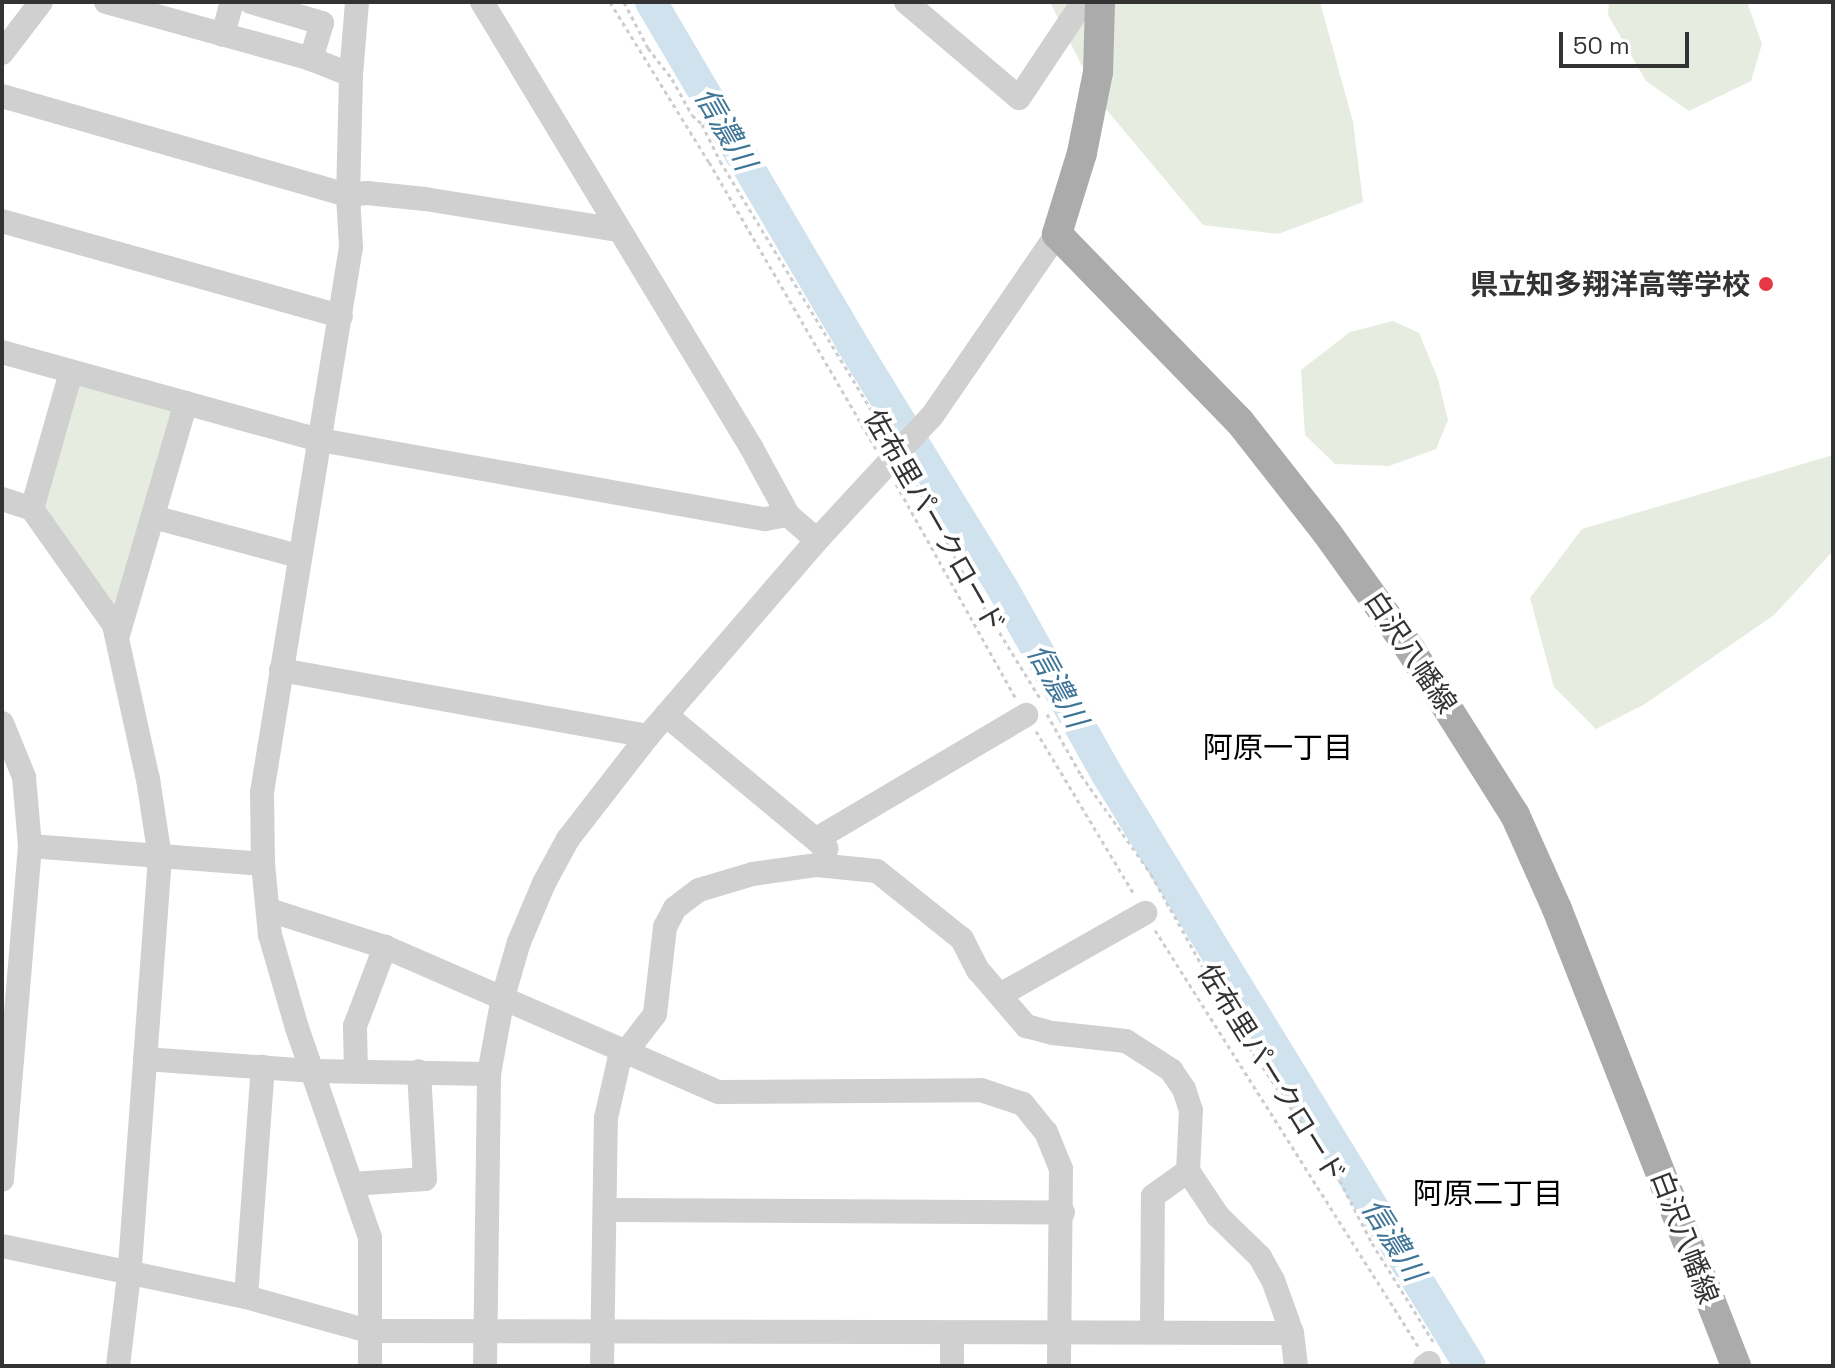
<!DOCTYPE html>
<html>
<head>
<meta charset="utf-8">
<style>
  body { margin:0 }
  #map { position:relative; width:1835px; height:1368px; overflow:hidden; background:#fff; font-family:"Space Grotesk","Noto Sans JP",sans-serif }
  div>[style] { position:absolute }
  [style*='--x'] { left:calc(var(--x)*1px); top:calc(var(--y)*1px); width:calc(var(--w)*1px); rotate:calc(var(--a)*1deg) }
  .green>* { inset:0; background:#e6ecdf }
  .river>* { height:32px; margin:-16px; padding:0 16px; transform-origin:16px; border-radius:16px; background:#cfe2ee }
  .path>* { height:3px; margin-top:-1.5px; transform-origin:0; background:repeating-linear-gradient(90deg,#cdcdcd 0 4px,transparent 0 8px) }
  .minor>* { height:24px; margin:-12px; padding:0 12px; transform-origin:12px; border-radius:12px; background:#d0d0d0 }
  .major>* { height:30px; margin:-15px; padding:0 15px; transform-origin:15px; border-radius:15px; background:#ababab }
  .dots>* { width:22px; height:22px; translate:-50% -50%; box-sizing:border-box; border:4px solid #fff; border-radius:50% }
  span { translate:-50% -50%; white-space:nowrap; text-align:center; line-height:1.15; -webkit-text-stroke:8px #fff; paint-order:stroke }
  .poi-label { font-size:28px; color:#333; font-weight:700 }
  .right { translate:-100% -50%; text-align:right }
  .street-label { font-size:28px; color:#333 }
  .water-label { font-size:30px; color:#3f7597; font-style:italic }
  .neighbourhood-label { font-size:30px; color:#000 }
  .frame { position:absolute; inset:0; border:4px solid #333; pointer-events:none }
  .scale { position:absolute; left:1559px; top:32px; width:130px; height:36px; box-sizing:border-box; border:4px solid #333; border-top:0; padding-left:10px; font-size:24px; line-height:28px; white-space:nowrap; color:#333; -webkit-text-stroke:6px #fff; paint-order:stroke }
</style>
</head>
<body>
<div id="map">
  <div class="green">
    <i style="clip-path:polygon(1050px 2px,1320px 2px,1353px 122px,1363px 202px,1278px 234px,1203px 225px,1100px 102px)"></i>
    <i style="clip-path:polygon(1609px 2px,1747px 2px,1762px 44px,1751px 81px,1689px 111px,1646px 81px,1608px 15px)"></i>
    <i style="clip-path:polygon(1393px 321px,1419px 333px,1438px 379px,1448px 420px,1436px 449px,1389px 466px,1335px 464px,1305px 435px,1301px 370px,1350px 332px)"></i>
    <i style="clip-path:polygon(79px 381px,169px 407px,173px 413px,119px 608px,113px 608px,44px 513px,41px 499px)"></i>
    <i style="clip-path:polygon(1833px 455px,1833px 551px,1774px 615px,1645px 704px,1596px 729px,1554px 687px,1530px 598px,1582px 529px)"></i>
  </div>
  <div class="river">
    <i style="--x:651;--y:2;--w:394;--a:59.5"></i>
    <i style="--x:851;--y:342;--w:290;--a:58.4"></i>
    <i style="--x:1003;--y:589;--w:214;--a:60.7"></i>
    <i style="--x:1108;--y:776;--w:692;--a:58.47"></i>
  </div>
  <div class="path">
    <i style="--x:610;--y:2;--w:188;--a:58.3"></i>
    <i style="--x:709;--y:162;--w:332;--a:59.8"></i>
    <i style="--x:624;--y:2;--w:52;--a:62.4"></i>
    <i style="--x:648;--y:48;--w:39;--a:52"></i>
    <i style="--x:672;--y:79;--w:41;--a:60.9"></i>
    <i style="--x:692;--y:115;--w:13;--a:42"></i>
    <i style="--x:702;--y:124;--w:41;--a:64.1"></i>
    <i style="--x:720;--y:161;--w:320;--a:58.7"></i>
    <i style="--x:909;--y:471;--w:121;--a:62"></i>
    <i style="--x:966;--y:578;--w:143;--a:58.4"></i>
    <i style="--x:896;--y:484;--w:244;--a:60.8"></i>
    <i style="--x:1047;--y:714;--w:70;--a:60.9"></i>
    <i style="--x:1081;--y:775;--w:121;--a:54.7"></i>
    <i style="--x:1151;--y:874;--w:183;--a:60.9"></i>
    <i style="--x:1240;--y:1034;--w:169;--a:55.4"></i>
    <i style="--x:1336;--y:1173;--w:79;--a:62.8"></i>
    <i style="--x:1372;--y:1243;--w:118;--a:58.2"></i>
    <i style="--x:1036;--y:731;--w:192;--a:59"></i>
    <i style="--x:1155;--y:930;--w:492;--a:57.7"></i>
  </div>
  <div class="minor">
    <i style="--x:106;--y:2;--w:213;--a:15.5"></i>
    <i style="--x:311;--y:59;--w:43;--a:21.8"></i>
    <i style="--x:251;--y:2;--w:74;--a:16.5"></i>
    <i style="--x:322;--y:23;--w:38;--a:107"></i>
    <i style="--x:357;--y:2;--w:73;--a:94.7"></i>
    <i style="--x:351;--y:75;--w:120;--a:91.4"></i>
    <i style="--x:348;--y:195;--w:52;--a:86.7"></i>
    <i style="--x:351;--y:247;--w:552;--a:99.27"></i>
    <i style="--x:262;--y:792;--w:72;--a:89.2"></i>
    <i style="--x:263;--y:864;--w:71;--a:84.4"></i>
    <i style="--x:270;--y:935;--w:97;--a:73.8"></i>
    <i style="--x:297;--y:1028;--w:222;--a:70.8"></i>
    <i style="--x:370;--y:1238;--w:128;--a:90"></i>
    <i style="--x:482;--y:2;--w:520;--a:58.85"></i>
    <i style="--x:751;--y:447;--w:77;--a:61.4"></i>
    <i style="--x:788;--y:515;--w:38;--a:41"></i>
    <i style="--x:906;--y:2;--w:148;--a:40.3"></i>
    <i style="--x:1019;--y:98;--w:115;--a:-56.3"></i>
    <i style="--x:223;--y:35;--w:34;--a:-75"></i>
    <i style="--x:2;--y:53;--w:64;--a:-52.6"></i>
    <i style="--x:2;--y:96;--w:360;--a:16"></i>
    <i style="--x:348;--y:195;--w:19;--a:-6"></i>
    <i style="--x:367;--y:193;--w:58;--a:5.9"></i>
    <i style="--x:425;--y:199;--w:195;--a:9.1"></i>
    <i style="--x:2;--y:221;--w:352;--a:15.7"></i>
    <i style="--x:2;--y:352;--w:330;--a:15.5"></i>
    <i style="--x:320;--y:440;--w:452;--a:10.1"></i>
    <i style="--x:765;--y:519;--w:23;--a:-10"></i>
    <i style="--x:2;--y:499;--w:32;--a:18"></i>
    <i style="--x:32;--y:509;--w:142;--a:54.7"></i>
    <i style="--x:114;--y:625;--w:158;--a:77.6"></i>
    <i style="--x:148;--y:779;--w:79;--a:81.3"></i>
    <i style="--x:160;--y:857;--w:419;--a:94.2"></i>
    <i style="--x:129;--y:1275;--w:92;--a:96.9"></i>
    <i style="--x:32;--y:509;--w:142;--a:-74.1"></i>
    <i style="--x:153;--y:517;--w:151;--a:15"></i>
    <i style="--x:118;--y:635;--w:242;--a:-73.7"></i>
    <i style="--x:281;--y:670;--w:373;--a:10.2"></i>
    <i style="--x:666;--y:715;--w:209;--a:39.8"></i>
    <i style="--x:2;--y:723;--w:58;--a:67.8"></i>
    <i style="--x:24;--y:777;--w:69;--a:85"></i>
    <i style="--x:30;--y:846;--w:335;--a:94.8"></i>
    <i style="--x:818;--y:838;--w:242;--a:-30.6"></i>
    <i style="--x:30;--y:846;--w:234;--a:4.4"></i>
    <i style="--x:269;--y:910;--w:122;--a:17.7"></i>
    <i style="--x:385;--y:947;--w:364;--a:23.5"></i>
    <i style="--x:719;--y:1092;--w:262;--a:-0.4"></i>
    <i style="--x:981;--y:1090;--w:44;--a:18.4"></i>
    <i style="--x:1023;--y:1104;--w:36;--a:51"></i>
    <i style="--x:1046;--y:1132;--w:40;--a:68"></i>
    <i style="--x:1061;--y:1169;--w:197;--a:90.6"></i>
    <i style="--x:1000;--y:995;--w:167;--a:-29.5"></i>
    <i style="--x:145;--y:1059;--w:166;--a:4.1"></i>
    <i style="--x:311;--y:1071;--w:178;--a:1"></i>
    <i style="--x:356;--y:1071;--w:45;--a:-91.3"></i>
    <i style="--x:355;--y:1026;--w:85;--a:-69.2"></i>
    <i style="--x:352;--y:1184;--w:73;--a:-3.9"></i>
    <i style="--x:425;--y:1179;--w:108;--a:-93.2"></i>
    <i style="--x:605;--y:1210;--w:458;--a:0.3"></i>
    <i style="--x:2;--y:1246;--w:249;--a:11.8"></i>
    <i style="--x:246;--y:1297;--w:128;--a:15.5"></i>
    <i style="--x:369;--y:1331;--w:923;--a:0.12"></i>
    <i style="--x:246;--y:1297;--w:231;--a:-85.8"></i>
    <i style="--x:1152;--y:1330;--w:134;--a:-89.6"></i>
    <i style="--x:1153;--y:1196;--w:43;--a:-35.5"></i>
    <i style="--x:952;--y:1333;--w:33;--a:90"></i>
    <i style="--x:485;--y:1366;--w:292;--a:-89.2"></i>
    <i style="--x:489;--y:1074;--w:78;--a:-79.7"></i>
    <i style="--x:503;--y:997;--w:57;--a:-73.8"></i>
    <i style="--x:519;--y:942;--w:64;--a:-67"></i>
    <i style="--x:544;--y:883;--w:50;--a:-61.4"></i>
    <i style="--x:568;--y:839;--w:130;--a:-52.2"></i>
    <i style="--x:648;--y:736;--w:259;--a:-49.2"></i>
    <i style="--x:817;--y:540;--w:169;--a:-47.2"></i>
    <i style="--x:932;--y:416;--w:221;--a:-55.5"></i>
    <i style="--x:602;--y:1366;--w:248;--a:-89.1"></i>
    <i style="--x:606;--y:1118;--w:58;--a:-77.2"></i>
    <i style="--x:619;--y:1061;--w:59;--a:-52.5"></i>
    <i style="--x:655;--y:1014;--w:88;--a:-83.4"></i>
    <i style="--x:665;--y:927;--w:21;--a:-62"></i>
    <i style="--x:675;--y:908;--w:30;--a:-37"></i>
    <i style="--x:699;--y:890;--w:56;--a:-16.5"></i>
    <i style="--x:753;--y:874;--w:65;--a:-8"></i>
    <i style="--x:817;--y:865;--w:60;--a:5.7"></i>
    <i style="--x:877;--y:871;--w:109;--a:38.7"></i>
    <i style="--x:962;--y:939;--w:35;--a:63"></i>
    <i style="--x:978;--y:970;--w:74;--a:49.4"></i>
    <i style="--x:1026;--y:1026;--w:28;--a:15"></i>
    <i style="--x:1053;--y:1033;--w:73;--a:6.3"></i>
    <i style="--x:1126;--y:1041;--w:54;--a:32.8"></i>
    <i style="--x:1171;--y:1070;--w:23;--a:56"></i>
    <i style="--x:1184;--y:1089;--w:22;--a:72"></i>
    <i style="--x:1191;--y:1110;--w:61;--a:92.8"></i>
    <i style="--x:1188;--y:1171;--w:54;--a:56.3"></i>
    <i style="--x:1218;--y:1216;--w:59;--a:44.3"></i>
    <i style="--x:1260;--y:1257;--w:26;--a:61"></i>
    <i style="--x:1273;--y:1280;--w:56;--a:70.3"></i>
    <i style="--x:1292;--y:1333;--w:33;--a:83"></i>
    <i style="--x:1425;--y:1366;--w:5;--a:-37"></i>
  </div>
  <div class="major">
    <i style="--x:1100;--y:2;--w:70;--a:91.6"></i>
    <i style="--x:1098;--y:72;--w:83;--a:101.2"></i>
    <i style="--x:1082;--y:153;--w:85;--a:107.2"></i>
    <i style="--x:1057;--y:234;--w:262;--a:45.8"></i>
    <i style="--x:1240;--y:422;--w:141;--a:51.9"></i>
    <i style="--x:1327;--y:533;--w:143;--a:54.4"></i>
    <i style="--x:1410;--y:649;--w:196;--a:57.7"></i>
    <i style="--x:1515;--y:815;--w:103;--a:65.9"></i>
    <i style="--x:1557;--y:909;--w:491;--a:68.6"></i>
  </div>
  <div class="dots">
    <i style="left:1766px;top:284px;background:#e63946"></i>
  </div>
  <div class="poi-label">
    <span class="right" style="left:1750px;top:284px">県立知多翔洋高等学校</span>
  </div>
  <div class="street-label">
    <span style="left:935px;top:521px;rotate:60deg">佐布里パークロード</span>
    <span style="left:1411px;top:652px;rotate:56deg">白沢八幡線</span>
    <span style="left:1272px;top:1073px;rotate:58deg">佐布里パークロード</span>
    <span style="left:1685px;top:1237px;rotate:69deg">白沢八幡線</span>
  </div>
  <div class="water-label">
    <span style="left:725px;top:129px;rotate:60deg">信濃川</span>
    <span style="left:1057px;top:686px;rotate:61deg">信濃川</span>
    <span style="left:1393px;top:1240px;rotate:58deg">信濃川</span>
  </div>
  <div class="neighbourhood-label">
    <span style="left:1278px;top:748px">阿原一丁目</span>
    <span style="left:1488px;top:1194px">阿原二丁目</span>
  </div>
  <div class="frame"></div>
  <div class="scale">50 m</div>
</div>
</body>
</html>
